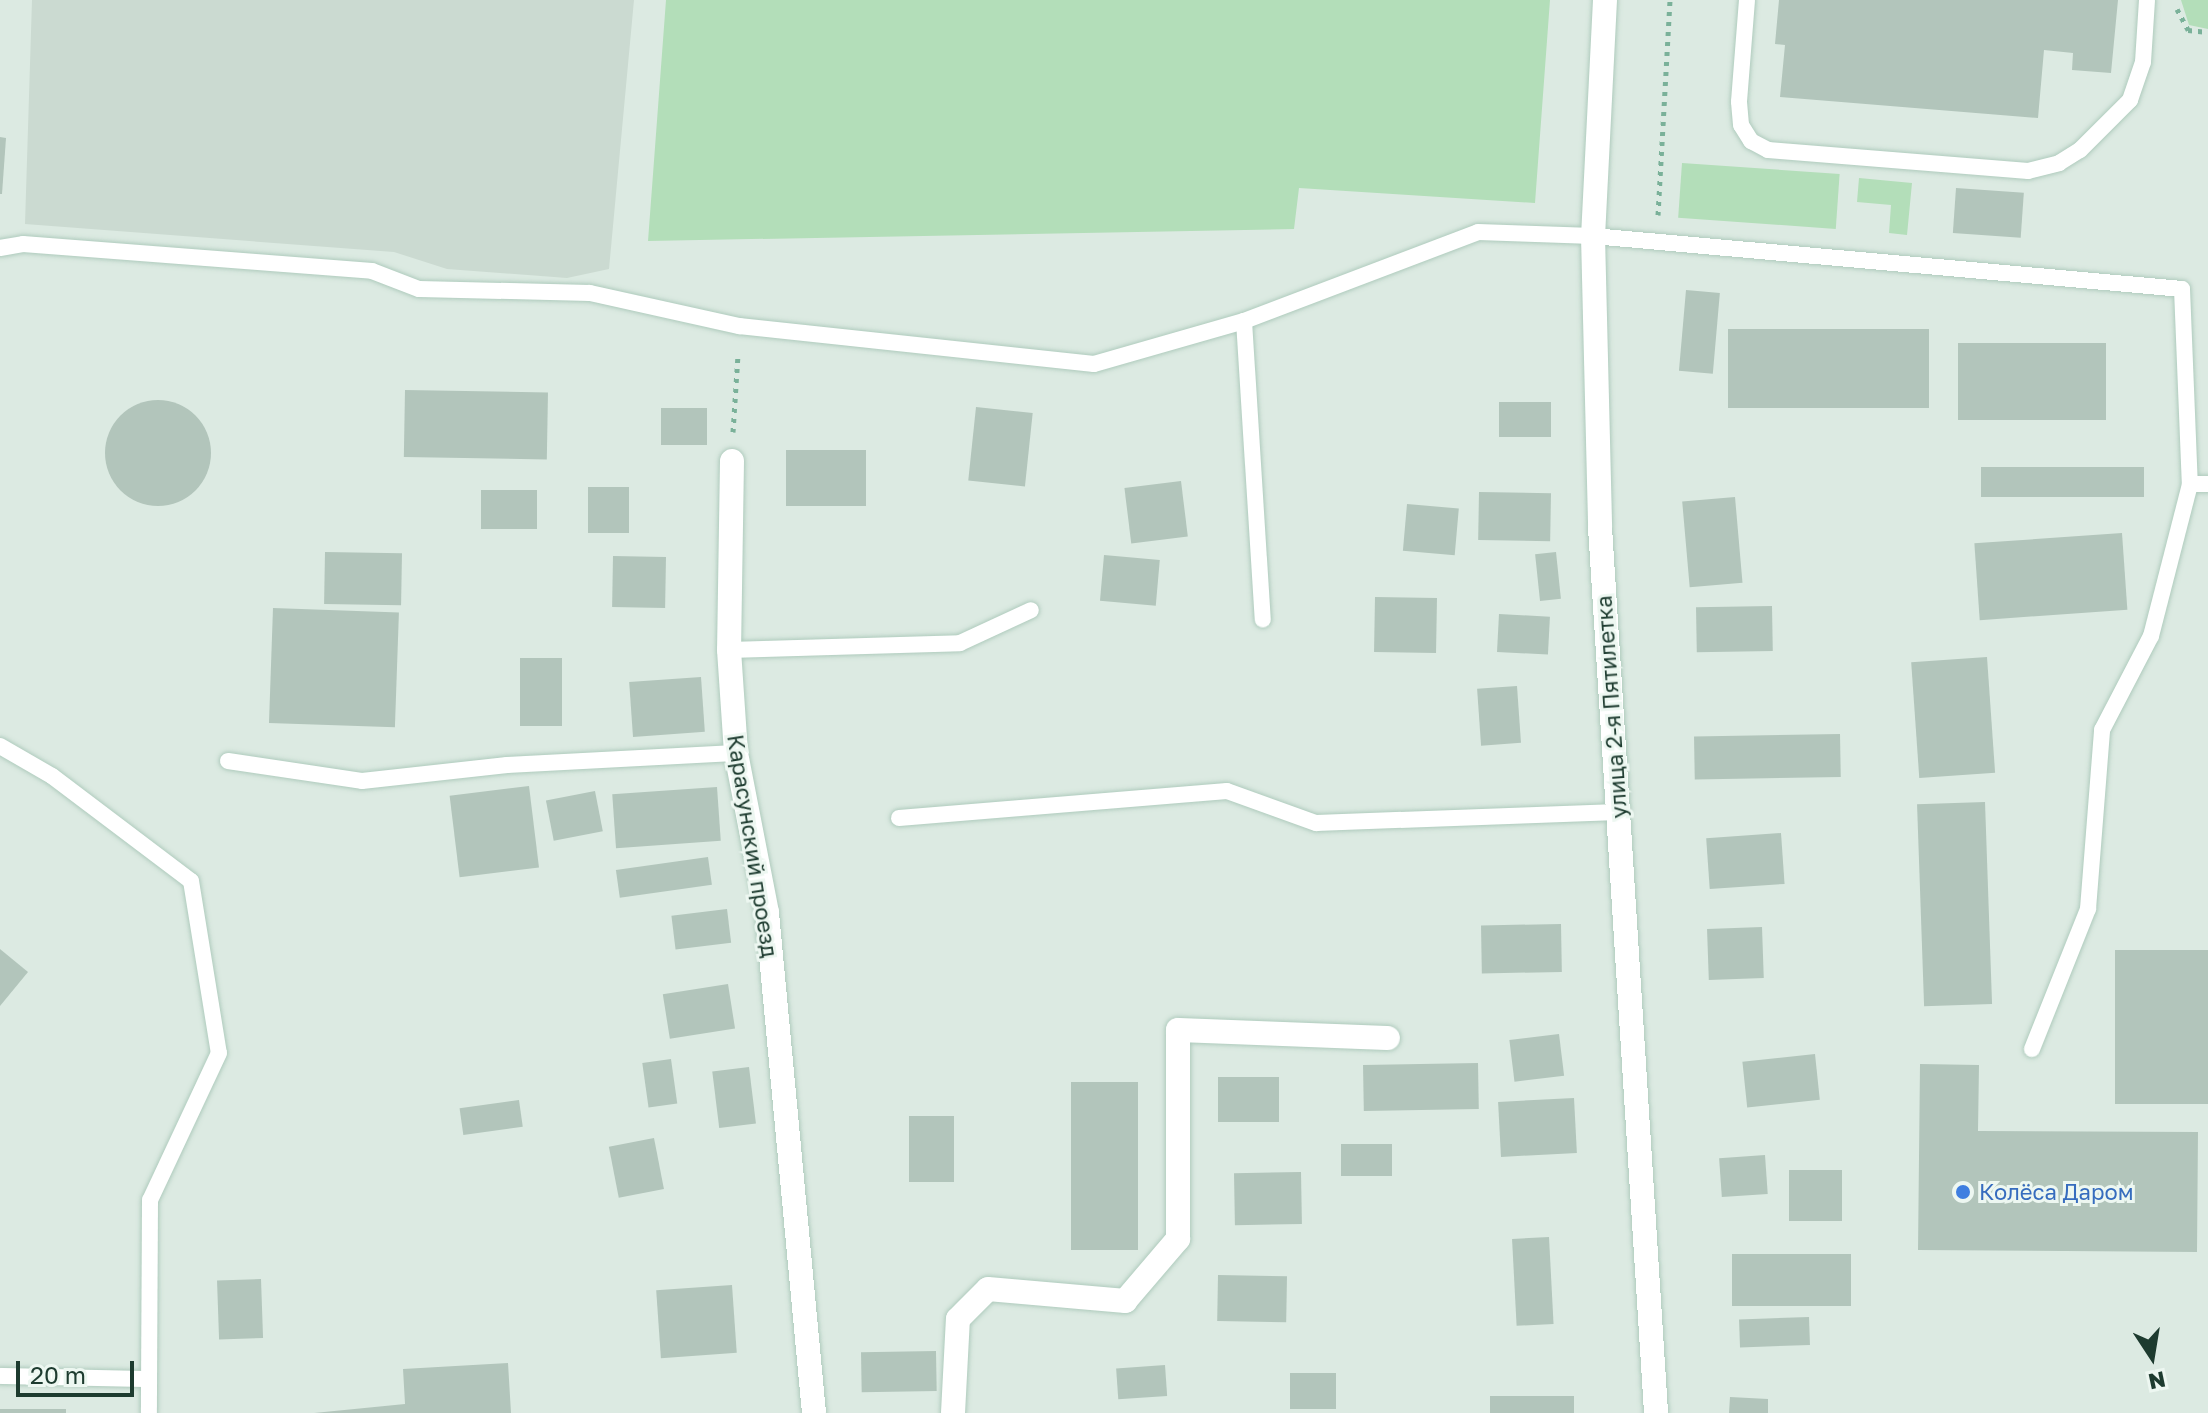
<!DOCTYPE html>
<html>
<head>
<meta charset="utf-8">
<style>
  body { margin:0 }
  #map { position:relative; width:2208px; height:1413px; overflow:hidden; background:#dceae2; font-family:"Golos Text",sans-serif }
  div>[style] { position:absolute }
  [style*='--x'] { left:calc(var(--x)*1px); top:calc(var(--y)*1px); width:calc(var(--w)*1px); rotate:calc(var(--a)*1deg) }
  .built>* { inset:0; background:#cbdad1 }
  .green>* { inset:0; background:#b3deb9; transform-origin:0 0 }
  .building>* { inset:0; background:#b2c5bb; transform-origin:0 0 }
  .round { border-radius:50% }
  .path>* { height:5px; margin-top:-2.5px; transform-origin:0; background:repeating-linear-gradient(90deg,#7ab199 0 4px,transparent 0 10px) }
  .roads { filter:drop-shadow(0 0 2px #afcbbd) drop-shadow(0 0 2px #afcbbd) }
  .service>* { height:16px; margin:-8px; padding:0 8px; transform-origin:8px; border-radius:8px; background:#fff }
  .minor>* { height:24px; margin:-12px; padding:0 12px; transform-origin:12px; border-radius:12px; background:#fff }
  .secondary>* { height:24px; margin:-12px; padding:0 12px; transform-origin:12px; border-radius:12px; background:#fff }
  .dots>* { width:22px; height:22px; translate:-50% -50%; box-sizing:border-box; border:4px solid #edf7f1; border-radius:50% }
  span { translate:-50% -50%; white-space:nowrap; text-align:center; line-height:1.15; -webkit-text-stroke:6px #edf7f1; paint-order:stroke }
  .street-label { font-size:22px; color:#1d3b2f }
  .shop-label { font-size:22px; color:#366cbe }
  .left { translate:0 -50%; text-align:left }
  .north { position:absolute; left:2112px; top:1317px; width:80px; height:80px; -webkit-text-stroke:6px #edf7f1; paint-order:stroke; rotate:168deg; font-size:22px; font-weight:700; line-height:32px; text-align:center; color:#1d3b2f }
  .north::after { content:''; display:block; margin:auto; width:28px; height:36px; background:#1d3b2f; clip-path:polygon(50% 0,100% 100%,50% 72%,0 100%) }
  .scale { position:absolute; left:16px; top:1361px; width:118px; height:36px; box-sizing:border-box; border:4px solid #1d3b2f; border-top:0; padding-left:10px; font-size:24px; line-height:28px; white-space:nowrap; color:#1d3b2f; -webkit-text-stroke:6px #edf7f1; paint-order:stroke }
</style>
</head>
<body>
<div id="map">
  <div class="built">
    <i style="clip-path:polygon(32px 0,634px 0,609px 269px,567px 278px,447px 269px,394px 252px,25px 224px)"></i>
  </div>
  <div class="green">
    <i style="clip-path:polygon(666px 0,1550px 0,1535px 203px,1299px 188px,1294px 229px,648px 241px)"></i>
    <i style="clip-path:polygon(2181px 0,2208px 0,2208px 29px,2189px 25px)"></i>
    <i style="left:1682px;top:163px;width:158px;height:55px;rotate:4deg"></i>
    <i style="clip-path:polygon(1859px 178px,1912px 183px,1907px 235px,1889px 233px,1891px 205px,1857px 202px)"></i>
  </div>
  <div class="building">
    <i style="clip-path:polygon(1779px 0,2118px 0,2111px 73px,2072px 70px,2073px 53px,2044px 50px,2038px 118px,1780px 97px,1785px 45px,1775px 44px)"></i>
    <i style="clip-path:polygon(0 137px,6px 138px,2px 194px,0 194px)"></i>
    <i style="left:1956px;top:188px;width:68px;height:45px;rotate:4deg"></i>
    <i style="left:1686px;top:290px;width:34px;height:81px;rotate:5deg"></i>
    <i style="left:1728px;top:329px;width:201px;height:79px"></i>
    <i style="left:1958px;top:343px;width:148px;height:77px"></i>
    <i style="left:405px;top:390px;width:143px;height:67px;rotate:1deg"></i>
    <i class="round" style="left:105px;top:400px;width:106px;height:106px"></i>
    <i style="left:1551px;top:402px;width:35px;height:52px;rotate:90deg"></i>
    <i style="left:976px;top:407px;width:57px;height:74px;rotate:6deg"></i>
    <i style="left:661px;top:408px;width:46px;height:37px"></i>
    <i style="left:866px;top:450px;width:56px;height:80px;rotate:90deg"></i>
    <i style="left:2144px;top:467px;width:30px;height:163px;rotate:90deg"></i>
    <i style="left:1181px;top:481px;width:56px;height:57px;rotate:83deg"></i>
    <i style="left:629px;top:487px;width:46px;height:41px;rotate:90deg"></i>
    <i style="left:537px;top:490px;width:39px;height:56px;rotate:90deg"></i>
    <i style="left:1479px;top:492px;width:72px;height:48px;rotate:1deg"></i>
    <i style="left:1735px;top:497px;width:86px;height:53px;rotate:85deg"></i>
    <i style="left:1407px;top:504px;width:52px;height:47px;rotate:5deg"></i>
    <i style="left:2122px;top:533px;width:77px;height:148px;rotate:86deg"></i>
    <i style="left:325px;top:552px;width:77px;height:52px;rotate:1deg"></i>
    <i style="left:1556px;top:552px;width:47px;height:21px;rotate:84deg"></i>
    <i style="left:1104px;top:555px;width:56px;height:46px;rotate:5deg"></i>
    <i style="left:613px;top:556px;width:53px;height:51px;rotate:1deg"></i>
    <i style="left:1375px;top:597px;width:62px;height:55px;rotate:1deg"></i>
    <i style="left:1772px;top:606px;width:45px;height:76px;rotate:89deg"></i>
    <i style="left:273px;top:608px;width:126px;height:115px;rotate:2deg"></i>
    <i style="left:1499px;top:614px;width:51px;height:38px;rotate:3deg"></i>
    <i style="left:1987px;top:657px;width:116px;height:76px;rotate:86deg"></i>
    <i style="left:520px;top:658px;width:42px;height:68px"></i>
    <i style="left:701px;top:677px;width:55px;height:72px;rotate:86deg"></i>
    <i style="left:1517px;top:686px;width:57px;height:40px;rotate:86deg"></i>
    <i style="left:1840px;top:734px;width:43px;height:146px;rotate:89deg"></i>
    <i style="left:529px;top:786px;width:82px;height:80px;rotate:83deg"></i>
    <i style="left:717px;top:787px;width:54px;height:105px;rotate:86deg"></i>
    <i style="left:595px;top:791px;width:41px;height:50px;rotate:79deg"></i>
    <i style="left:1985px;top:802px;width:202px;height:68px;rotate:88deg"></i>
    <i style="left:1781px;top:833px;width:51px;height:75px;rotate:86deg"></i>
    <i style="left:708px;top:857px;width:28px;height:93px;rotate:82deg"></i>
    <i style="left:727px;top:909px;width:34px;height:56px;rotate:83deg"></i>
    <i style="left:1561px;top:924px;width:48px;height:80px;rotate:89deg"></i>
    <i style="left:1762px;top:927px;width:51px;height:55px;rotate:88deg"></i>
    <i style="clip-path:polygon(0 949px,28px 972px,0 1006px)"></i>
    <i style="left:2208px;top:950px;width:154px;height:93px;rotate:90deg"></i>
    <i style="left:728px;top:984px;width:45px;height:66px;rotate:81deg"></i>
    <i style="left:1559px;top:1034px;width:42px;height:50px;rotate:83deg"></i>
    <i style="left:1815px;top:1054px;width:46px;height:73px;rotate:84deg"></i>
    <i style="left:671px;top:1059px;width:45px;height:29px;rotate:82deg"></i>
    <i style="left:1478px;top:1063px;width:46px;height:115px;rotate:89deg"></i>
    <i style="clip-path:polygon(1920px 1064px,1979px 1065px,1978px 1131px,2198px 1132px,2197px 1252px,1918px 1250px)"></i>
    <i style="left:749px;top:1067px;width:57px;height:37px;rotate:83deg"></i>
    <i style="left:1218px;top:1077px;width:61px;height:45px"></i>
    <i style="left:1071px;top:1082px;width:67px;height:168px"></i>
    <i style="left:1574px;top:1098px;width:55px;height:76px;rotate:87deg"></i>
    <i style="left:519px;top:1100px;width:27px;height:60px;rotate:82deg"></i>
    <i style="left:909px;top:1116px;width:45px;height:66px"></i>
    <i style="left:654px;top:1138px;width:52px;height:46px;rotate:79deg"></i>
    <i style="left:1392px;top:1144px;width:32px;height:51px;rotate:90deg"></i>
    <i style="left:1765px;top:1155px;width:39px;height:46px;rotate:86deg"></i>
    <i style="left:1789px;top:1170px;width:53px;height:51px"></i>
    <i style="left:1301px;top:1172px;width:52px;height:67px;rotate:89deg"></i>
    <i style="left:1549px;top:1237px;width:87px;height:37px;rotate:87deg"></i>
    <i style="left:1732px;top:1254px;width:119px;height:52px"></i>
    <i style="left:1218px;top:1275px;width:69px;height:46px;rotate:1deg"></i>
    <i style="left:261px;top:1279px;width:59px;height:44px;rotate:88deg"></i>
    <i style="left:732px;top:1285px;width:68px;height:76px;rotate:86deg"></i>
    <i style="left:1809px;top:1317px;width:28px;height:70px;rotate:88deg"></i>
    <i style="left:936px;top:1351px;width:40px;height:75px;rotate:89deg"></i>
    <i style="clip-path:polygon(508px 1363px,511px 1413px,314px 1413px,405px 1404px,403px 1369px)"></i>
    <i style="left:1165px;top:1365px;width:31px;height:49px;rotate:86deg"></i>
    <i style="left:1290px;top:1373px;width:46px;height:36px"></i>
    <i style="left:1574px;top:1396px;width:17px;height:84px;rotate:90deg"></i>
    <i style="clip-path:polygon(1730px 1397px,1768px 1399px,1768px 1413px,1729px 1413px)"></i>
    <i style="left:0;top:1409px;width:66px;height:4px"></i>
  </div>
  <div class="path">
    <i style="--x:2177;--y:9;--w:24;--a:62"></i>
    <i style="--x:2188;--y:30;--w:20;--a:6"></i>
    <i style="--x:1658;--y:215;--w:215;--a:-86.8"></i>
    <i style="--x:733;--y:432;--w:78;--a:-86.3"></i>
  </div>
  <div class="roads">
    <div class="service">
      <i style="--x:1747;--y:0;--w:102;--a:94.5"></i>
      <i style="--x:1739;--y:102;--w:23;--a:85"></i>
      <i style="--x:1741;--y:125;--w:19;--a:58"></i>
      <i style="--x:1751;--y:141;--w:19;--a:28"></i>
      <i style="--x:1768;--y:150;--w:261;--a:4.6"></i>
      <i style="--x:2028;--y:171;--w:32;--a:-14"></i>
      <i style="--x:2059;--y:163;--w:25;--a:-32"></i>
      <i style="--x:2080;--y:150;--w:71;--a:-45"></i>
      <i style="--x:2130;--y:100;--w:40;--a:-71.1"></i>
      <i style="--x:2143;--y:62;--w:62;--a:-86.3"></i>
      <i style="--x:0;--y:248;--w:23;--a:-10"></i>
      <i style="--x:23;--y:244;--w:350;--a:4.4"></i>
      <i style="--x:372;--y:271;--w:50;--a:21"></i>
      <i style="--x:419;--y:289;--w:171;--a:1.3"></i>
      <i style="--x:590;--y:293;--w:153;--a:12.5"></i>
      <i style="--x:739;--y:326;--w:357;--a:6.1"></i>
      <i style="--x:1094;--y:364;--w:156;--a:-16"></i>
      <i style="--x:1244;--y:321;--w:250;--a:-20.8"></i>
      <i style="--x:1478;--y:232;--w:115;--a:2"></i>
      <i style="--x:1593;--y:236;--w:591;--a:5.14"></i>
      <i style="--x:2182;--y:289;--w:195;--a:87.7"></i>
      <i style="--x:2190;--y:484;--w:18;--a:0"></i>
      <i style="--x:1244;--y:321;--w:299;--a:86.4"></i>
      <i style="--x:729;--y:650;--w:231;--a:-1.7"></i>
      <i style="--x:960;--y:643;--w:78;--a:-24.9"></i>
      <i style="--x:0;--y:746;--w:60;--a:30"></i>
      <i style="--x:52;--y:776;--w:174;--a:37.1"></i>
      <i style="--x:191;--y:881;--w:174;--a:80.8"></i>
      <i style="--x:219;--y:1053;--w:162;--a:115.1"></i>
      <i style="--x:150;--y:1200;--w:213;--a:90.3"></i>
      <i style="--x:228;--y:761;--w:135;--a:8.5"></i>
      <i style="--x:362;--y:781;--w:146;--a:-6.3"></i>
      <i style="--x:507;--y:765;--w:229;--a:-3"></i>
      <i style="--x:899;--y:818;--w:329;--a:-4.7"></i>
      <i style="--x:1227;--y:791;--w:95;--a:19.8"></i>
      <i style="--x:1316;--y:823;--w:302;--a:-2.1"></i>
      <i style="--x:2032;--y:1049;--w:151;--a:-68.2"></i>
      <i style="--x:2088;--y:909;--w:180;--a:-85.5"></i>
      <i style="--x:2102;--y:730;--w:106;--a:-62.5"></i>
      <i style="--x:2151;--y:636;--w:157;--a:-75.6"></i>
      <i style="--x:0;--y:1376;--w:148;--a:1.2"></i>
    </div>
    <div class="minor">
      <i style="--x:732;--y:461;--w:189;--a:90.9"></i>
      <i style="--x:729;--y:650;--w:103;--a:86.1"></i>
      <i style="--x:736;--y:753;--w:163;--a:79"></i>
      <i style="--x:767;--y:913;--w:502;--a:84.63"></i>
      <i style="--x:953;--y:1413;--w:94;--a:-87"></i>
      <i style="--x:958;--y:1319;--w:42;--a:-45"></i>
      <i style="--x:988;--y:1289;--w:138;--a:5"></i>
      <i style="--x:1125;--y:1301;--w:82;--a:-49.5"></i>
      <i style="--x:1178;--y:1239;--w:209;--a:-90"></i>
      <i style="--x:1178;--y:1030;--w:210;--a:2.2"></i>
    </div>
    <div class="secondary">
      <i style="--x:1605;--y:0;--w:236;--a:92.9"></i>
      <i style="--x:1593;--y:236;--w:291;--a:88.6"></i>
      <i style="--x:1600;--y:527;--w:888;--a:86.38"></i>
    </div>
  </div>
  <div class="dots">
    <i style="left:1963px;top:1192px;background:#3f7fe0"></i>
  </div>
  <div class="street-label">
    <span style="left:1611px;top:707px;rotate:-94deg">улица 2-я Пятилетка</span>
    <span style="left:753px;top:846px;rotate:81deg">Карасунский проезд</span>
  </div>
  <div class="shop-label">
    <span class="left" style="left:1979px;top:1192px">Колёса Даром</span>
  </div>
  <div class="north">N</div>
  <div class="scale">20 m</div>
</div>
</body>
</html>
